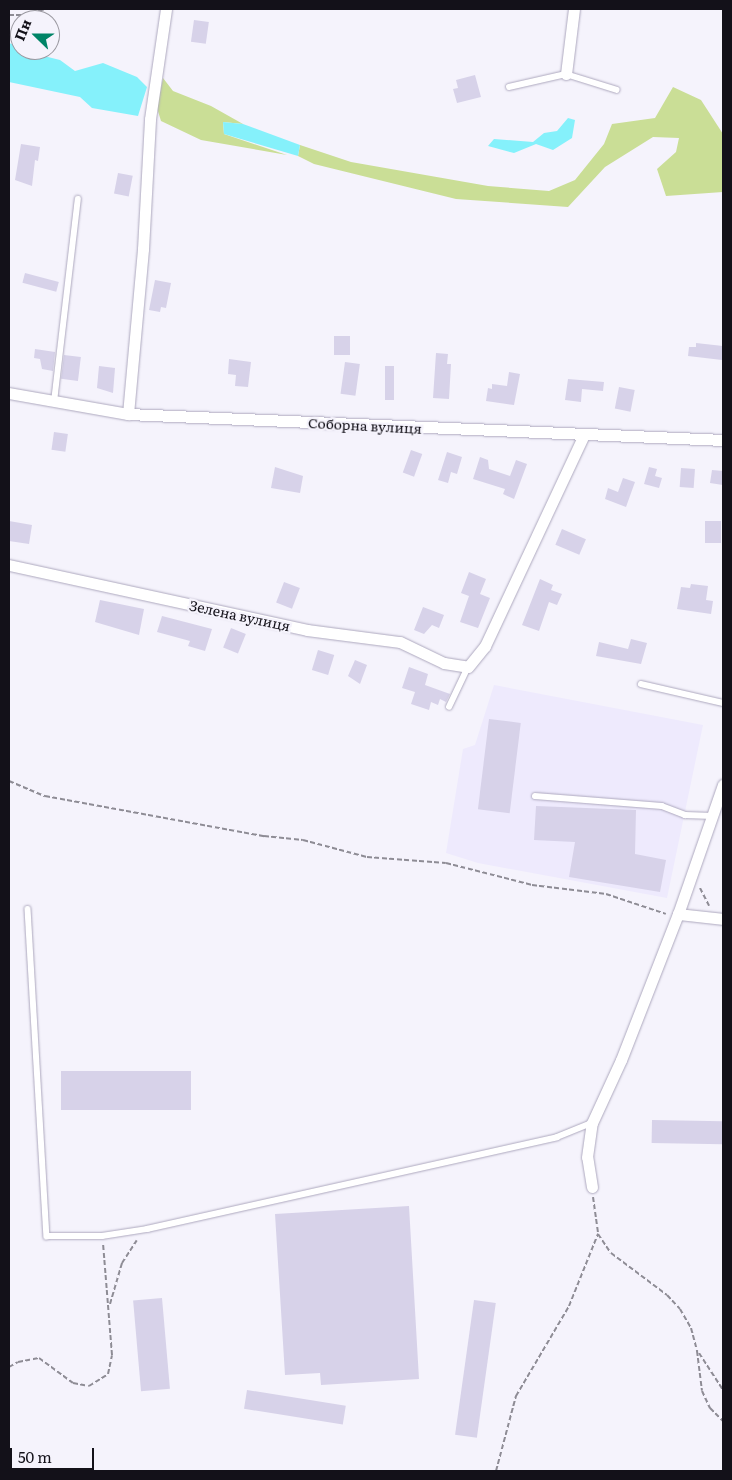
<!DOCTYPE html>
<html>
<head>
<meta charset="utf-8">
<style>
  body { margin:0 }
  #map { position:relative; width:732px; height:1480px; overflow:hidden; background:#f5f3fc; font-family:Literata,serif }
  div>[style] { position:absolute }
  [style*='--x'] { left:calc(var(--x)*1px); top:calc(var(--y)*1px); width:calc(var(--w)*1px); rotate:calc(var(--a)*1deg) }
  .built>* { inset:0; background:#eeeafd }
  .green>* { inset:0; background:#cade96 }
  .water>* { inset:0; background:#85f1fb }
  .building>* { inset:0; background:#d7d2e9; transform-origin:0 0 }
  .path>* { height:2px; margin-top:-1px; transform-origin:0; background:repeating-linear-gradient(90deg,#8e8c95 0 5px,transparent 0 7.5px) }
  .roads { filter:drop-shadow(0 0 1px #ada8be) drop-shadow(0 0 1px #ada8be) }
  .lane>* { height:5.5px; margin:-2.75px; padding:0 2.75px; transform-origin:2.75px; border-radius:2.75px; background:#fff }
  .street>* { height:11px; margin:-5.5px; padding:0 5.5px; transform-origin:5.5px; border-radius:5.5px; background:#fff }
  span { translate:-50% -50%; white-space:nowrap; text-align:center; line-height:1.15; -webkit-text-stroke:4.5px #f5f3fc; paint-order:stroke }
  .street-label { font-size:14px; color:#131119 }
  .frame { position:absolute; inset:0; border:10px solid #131119; pointer-events:none }
  .north { position:absolute; left:10px; top:10px; width:50px; height:50px; box-sizing:border-box; background:#f5f3fc; border:1px solid #9b99a1; border-radius:50%; rotate:292deg; font-size:14px; font-weight:700; line-height:20px; text-align:center; color:#131119 }
  .north::after { content:''; display:block; margin:auto; width:18px; height:22px; background:#008467; clip-path:polygon(50% 0,100% 100%,50% 72%,0 100%) }
  .scale { position:absolute; left:10px; top:1448px; width:84px; height:22px; box-sizing:border-box; border:2px solid #131119; border-top:0; padding-left:6px; font-size:15px; line-height:18px; white-space:nowrap; color:#131119; -webkit-text-stroke:4px #f5f3fc; paint-order:stroke }
</style>
</head>
<body>
<div id="map">
  <div class="built">
    <i style="clip-path:polygon(494px 685px,703px 725px,667px 898px,478px 863px,446px 853px,463px 749px,475px 745px)"></i>
  </div>
  <div class="green">
    <i style="clip-path:polygon(163px 78px,173px 91px,211px 106px,243px 124px,223px 122px,224px 134px,287px 155px,201px 140px,161px 121px,157px 108px)"></i>
    <i style="clip-path:polygon(673px 87px,701px 100px,723px 134px,723px 192px,666px 196px,657px 169px,676px 152px,679px 138px,653px 137px,605px 167px,568px 207px,456px 199px,314px 164px,298px 156px,300px 145px,351px 162px,488px 186px,549px 191px,575px 180px,604px 144px,612px 124px,655px 118px)"></i>
  </div>
  <div class="water">
    <i style="clip-path:polygon(9px 43px,20px 47px,20px 50px,60px 60px,75px 71px,103px 63px,137px 77px,147px 87px,138px 116px,92px 108px,80px 97px,9px 82px)"></i>
    <i style="clip-path:polygon(568px 118px,575px 120px,572px 138px,553px 150px,536px 144px,514px 153px,488px 146px,494px 139px,533px 142px,544px 133px,557px 131px)"></i>
    <i style="clip-path:polygon(223px 122px,243px 124px,300px 145px,298px 156px,224px 134px)"></i>
  </div>
  <div class="building">
    <i style="left:194px;top:20px;width:15px;height:22px;rotate:8deg"></i>
    <i style="clip-path:polygon(475px 75px,481px 97px,457px 103px,453px 89px,458px 88px,456px 80px)"></i>
    <i style="clip-path:polygon(21px 144px,40px 147px,38px 161px,35px 160px,32px 186px,15px 180px)"></i>
    <i style="left:118px;top:173px;width:15px;height:21px;rotate:11deg"></i>
    <i style="left:25px;top:273px;width:35px;height:10px;rotate:15deg"></i>
    <i style="clip-path:polygon(155px 280px,171px 283px,166px 308px,161px 307px,160px 312px,149px 310px)"></i>
    <i style="left:334px;top:336px;width:16px;height:19px"></i>
    <i style="clip-path:polygon(696px 343px,723px 346px,722px 360px,688px 356px,689px 347px,696px 347px)"></i>
    <i style="clip-path:polygon(35px 349px,55px 352px,53px 371px,42px 369px,40px 359px,34px 358px)"></i>
    <i style="clip-path:polygon(436px 353px,448px 354px,447px 364px,451px 364px,449px 399px,433px 398px)"></i>
    <i style="left:64px;top:355px;width:17px;height:24px;rotate:7deg"></i>
    <i style="clip-path:polygon(229px 359px,251px 362px,248px 387px,235px 386px,236px 375px,228px 374px)"></i>
    <i style="left:345px;top:362px;width:15px;height:32px;rotate:8deg"></i>
    <i style="clip-path:polygon(99px 366px,115px 368px,113px 393px,97px 388px)"></i>
    <i style="left:385px;top:366px;width:9px;height:34px"></i>
    <i style="clip-path:polygon(509px 372px,520px 374px,514px 405px,486px 401px,488px 388px,492px 389px,492px 384px,507px 386px)"></i>
    <i style="clip-path:polygon(568px 379px,604px 382px,603px 391px,582px 389px,581px 402px,565px 400px)"></i>
    <i style="left:619px;top:387px;width:16px;height:22px;rotate:11deg"></i>
    <i style="left:54px;top:432px;width:14px;height:18px;rotate:8deg"></i>
    <i style="left:411px;top:450px;width:12px;height:24px;rotate:20deg"></i>
    <i style="clip-path:polygon(447px 452px,462px 457px,457px 474px,451px 472px,448px 483px,438px 480px)"></i>
    <i style="clip-path:polygon(480px 457px,488px 460px,489px 469px,510px 476px,516px 460px,527px 464px,514px 499px,503px 494px,505px 489px,473px 479px)"></i>
    <i style="clip-path:polygon(275px 467px,303px 476px,300px 493px,271px 488px)"></i>
    <i style="clip-path:polygon(649px 467px,657px 469px,655px 476px,662px 478px,659px 488px,644px 484px)"></i>
    <i style="left:681px;top:468px;width:14px;height:19px;rotate:4deg"></i>
    <i style="clip-path:polygon(712px 470px,723px 471px,723px 485px,710px 483px)"></i>
    <i style="clip-path:polygon(623px 478px,635px 482px,626px 507px,605px 499px,608px 488px,618px 492px)"></i>
    <i style="clip-path:polygon(9px 521px,32px 525px,29px 544px,9px 541px)"></i>
    <i style="left:705px;top:521px;width:16px;height:22px"></i>
    <i style="left:562px;top:529px;width:26px;height:17px;rotate:23deg"></i>
    <i style="clip-path:polygon(469px 572px,486px 579px,480px 594px,490px 598px,478px 628px,460px 622px,469px 596px,461px 593px)"></i>
    <i style="clip-path:polygon(540px 579px,553px 585px,551px 590px,562px 594px,557px 605px,549px 602px,539px 631px,522px 625px)"></i>
    <i style="left:284px;top:582px;width:17px;height:22px;rotate:21deg"></i>
    <i style="clip-path:polygon(691px 584px,708px 586px,706px 600px,713px 601px,711px 614px,677px 609px,681px 587px,690px 588px)"></i>
    <i style="clip-path:polygon(100px 600px,144px 609px,139px 635px,95px 622px)"></i>
    <i style="clip-path:polygon(423px 607px,444px 615px,439px 628px,432px 625px,424px 634px,414px 630px)"></i>
    <i style="clip-path:polygon(162px 616px,212px 629px,205px 651px,188px 646px,190px 641px,157px 632px)"></i>
    <i style="left:231px;top:628px;width:16px;height:21px;rotate:22deg"></i>
    <i style="clip-path:polygon(631px 639px,647px 643px,641px 664px,596px 656px,599px 642px,628px 649px)"></i>
    <i style="left:318px;top:650px;width:17px;height:21px;rotate:17deg"></i>
    <i style="clip-path:polygon(355px 660px,367px 665px,360px 684px,348px 676px)"></i>
    <i style="clip-path:polygon(409px 667px,428px 674px,425px 685px,450px 694px,446px 702px,440px 699px,438px 705px,431px 702px,429px 710px,411px 704px,415px 692px,402px 688px)"></i>
    <i style="left:489px;top:719px;width:32px;height:91px;rotate:7deg"></i>
    <i style="clip-path:polygon(536px 806px,636px 810px,635px 854px,666px 860px,660px 892px,569px 877px,575px 842px,534px 840px)"></i>
    <i style="left:191px;top:1071px;width:39px;height:130px;rotate:90deg"></i>
    <i style="left:652px;top:1120px;width:71px;height:23px;rotate:1deg"></i>
    <i style="clip-path:polygon(409px 1206px,419px 1379px,321px 1385px,320px 1373px,285px 1375px,275px 1214px)"></i>
    <i style="left:162px;top:1298px;width:91px;height:29px;rotate:85deg"></i>
    <i style="left:474px;top:1300px;width:22px;height:136px;rotate:8deg"></i>
    <i style="left:247px;top:1390px;width:100px;height:19px;rotate:9deg"></i>
  </div>
  <div class="path">
    <i style="--x:9;--y:15;--w:15;--a:0"></i>
    <i style="--x:24;--y:15;--w:22;--a:-16"></i>
    <i style="--x:9;--y:781;--w:39;--a:23"></i>
    <i style="--x:45;--y:796;--w:223;--a:10.4"></i>
    <i style="--x:264;--y:836;--w:39;--a:6"></i>
    <i style="--x:303;--y:840;--w:66;--a:14.9"></i>
    <i style="--x:367;--y:857;--w:79;--a:4.3"></i>
    <i style="--x:446;--y:863;--w:89;--a:14.3"></i>
    <i style="--x:532;--y:885;--w:75;--a:6.9"></i>
    <i style="--x:606;--y:894;--w:63;--a:18.4"></i>
    <i style="--x:700;--y:888;--w:20;--a:63"></i>
    <i style="--x:593;--y:1197;--w:37;--a:82"></i>
    <i style="--x:598;--y:1234;--w:23;--a:56"></i>
    <i style="--x:611;--y:1253;--w:70;--a:36.9"></i>
    <i style="--x:667;--y:1295;--w:19;--a:47"></i>
    <i style="--x:680;--y:1309;--w:22;--a:60"></i>
    <i style="--x:691;--y:1328;--w:24;--a:75"></i>
    <i style="--x:697;--y:1351;--w:40;--a:82.9"></i>
    <i style="--x:702;--y:1391;--w:19;--a:65"></i>
    <i style="--x:710;--y:1408;--w:18;--a:45"></i>
    <i style="--x:110;--y:1304;--w:43;--a:-73.7"></i>
    <i style="--x:122;--y:1263;--w:27;--a:-57"></i>
    <i style="--x:699;--y:1353;--w:44;--a:57"></i>
    <i style="--x:9;--y:1367;--w:10;--a:-29"></i>
    <i style="--x:18;--y:1362;--w:21;--a:-11"></i>
    <i style="--x:39;--y:1358;--w:42;--a:36.3"></i>
    <i style="--x:73;--y:1383;--w:16;--a:11"></i>
    <i style="--x:89;--y:1386;--w:22;--a:-32"></i>
    <i style="--x:108;--y:1374;--w:19;--a:-78"></i>
    <i style="--x:112;--y:1355;--w:112;--a:-94.6"></i>
    <i style="--x:496;--y:1471;--w:78;--a:-75.1"></i>
    <i style="--x:516;--y:1396;--w:104;--a:-59.5"></i>
    <i style="--x:569;--y:1306;--w:78;--a:-68.1"></i>
  </div>
  <div class="roads">
    <div class="lane">
      <i style="--x:509;--y:87;--w:58;--a:-12.8"></i>
      <i style="--x:566;--y:74;--w:53;--a:17.4"></i>
      <i style="--x:54;--y:402;--w:204;--a:-83.3"></i>
      <i style="--x:641;--y:684;--w:84;--a:13"></i>
      <i style="--x:449;--y:707;--w:44;--a:-64.6"></i>
      <i style="--x:535;--y:796;--w:127;--a:4.5"></i>
      <i style="--x:662;--y:806;--w:25;--a:21"></i>
      <i style="--x:685;--y:815;--w:28;--a:2"></i>
      <i style="--x:28;--y:909;--w:328;--a:86.7"></i>
      <i style="--x:47;--y:1236;--w:55;--a:0"></i>
      <i style="--x:102;--y:1236;--w:46;--a:-8.8"></i>
      <i style="--x:147;--y:1229;--w:420;--a:-12.6"></i>
      <i style="--x:557;--y:1137;--w:38;--a:-22"></i>
    </div>
    <div class="street">
      <i style="--x:566;--y:74;--w:65;--a:-83"></i>
      <i style="--x:9;--y:393;--w:121;--a:10"></i>
      <i style="--x:128;--y:414;--w:596;--a:2.5"></i>
      <i style="--x:128;--y:414;--w:166;--a:-84.8"></i>
      <i style="--x:143;--y:249;--w:130;--a:-86.9"></i>
      <i style="--x:150;--y:119;--w:111;--a:-81.7"></i>
      <i style="--x:9;--y:565;--w:305;--a:12.3"></i>
      <i style="--x:307;--y:630;--w:94;--a:7.4"></i>
      <i style="--x:400;--y:642;--w:49;--a:25.5"></i>
      <i style="--x:444;--y:663;--w:24;--a:9"></i>
      <i style="--x:468;--y:667;--w:27;--a:-51"></i>
      <i style="--x:485;--y:646;--w:233;--a:-64.9"></i>
      <i style="--x:678;--y:914;--w:45;--a:6.3"></i>
      <i style="--x:592;--y:1187;--w:30;--a:-99"></i>
      <i style="--x:587;--y:1157;--w:34;--a:-82"></i>
      <i style="--x:592;--y:1123;--w:69;--a:-65.3"></i>
      <i style="--x:621;--y:1060;--w:157;--a:-68.7"></i>
      <i style="--x:678;--y:914;--w:137;--a:-70.8"></i>
    </div>
  </div>
  <div class="street-label">
    <span style="left:365px;top:425px;rotate:3deg">Соборна вулиця</span>
    <span style="left:240px;top:615px;rotate:12deg">Зелена вулиця</span>
  </div>
  <div class="frame"></div>
  <div class="north">Пн</div>
  <div class="scale">50 m</div>
</div>
</body>
</html>
